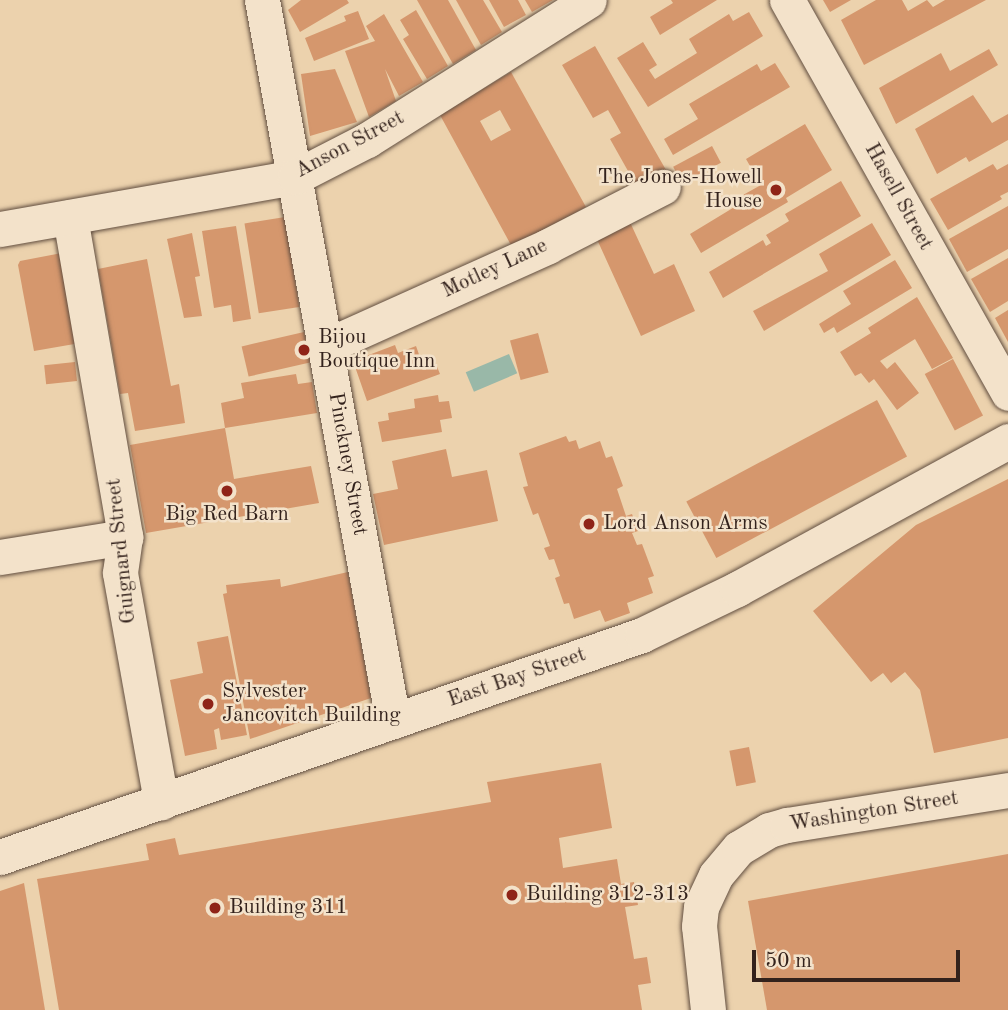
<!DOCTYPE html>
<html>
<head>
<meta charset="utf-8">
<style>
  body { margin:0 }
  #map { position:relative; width:1008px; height:1010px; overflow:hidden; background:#ecd2ad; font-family:"Old Standard TT",serif }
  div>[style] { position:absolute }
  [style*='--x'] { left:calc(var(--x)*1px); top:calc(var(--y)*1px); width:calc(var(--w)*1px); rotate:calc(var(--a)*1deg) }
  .water>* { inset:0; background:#99b8a8; transform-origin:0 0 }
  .building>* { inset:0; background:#d5976d; transform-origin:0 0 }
  .roads { filter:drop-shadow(0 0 2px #614e40) drop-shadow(0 0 2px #614e40) }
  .minor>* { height:35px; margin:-17.5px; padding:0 17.5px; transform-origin:17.5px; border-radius:17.5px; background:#f3e2ca }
  .dots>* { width:19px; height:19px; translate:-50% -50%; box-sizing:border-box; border:4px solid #f3e2ca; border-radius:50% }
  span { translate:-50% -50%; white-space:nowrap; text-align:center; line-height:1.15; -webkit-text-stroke:5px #f3e2ca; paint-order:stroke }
  .street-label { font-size:21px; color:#33221c }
  .poi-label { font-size:21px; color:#33221c }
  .right { translate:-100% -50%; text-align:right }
  .left { translate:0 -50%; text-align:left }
  .scale { position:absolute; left:752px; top:950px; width:208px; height:32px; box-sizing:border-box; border:4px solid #33221c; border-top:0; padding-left:9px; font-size:21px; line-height:24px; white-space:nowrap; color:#33221c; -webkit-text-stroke:5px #f3e2ca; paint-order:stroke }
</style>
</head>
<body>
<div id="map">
  <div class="water">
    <i style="left:509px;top:354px;width:21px;height:47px;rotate:67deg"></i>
  </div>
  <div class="building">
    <i style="clip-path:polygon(301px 0,347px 0,349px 3px,300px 32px,288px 10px)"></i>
    <i style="clip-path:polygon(417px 0,448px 0,476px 50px,453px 64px)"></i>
    <i style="clip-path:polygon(456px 0,483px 0,502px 32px,481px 45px)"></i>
    <i style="clip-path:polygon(489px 0,518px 0,526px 15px,504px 27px)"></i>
    <i style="clip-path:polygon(525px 0,553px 0,532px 12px)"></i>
    <i style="clip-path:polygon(671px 0,717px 0,660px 35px,650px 17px,673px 3px)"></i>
    <i style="clip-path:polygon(823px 0,851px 0,830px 12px)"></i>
    <i style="clip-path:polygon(876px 0,902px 0,908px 11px,927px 0,933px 7px,945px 0,986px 0,864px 65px,841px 20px)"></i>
    <i style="clip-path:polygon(416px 10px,448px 66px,427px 79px,403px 39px,409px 35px,400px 20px)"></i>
    <i style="clip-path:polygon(358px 11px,369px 39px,314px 61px,305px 38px,346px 21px,344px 16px)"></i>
    <i style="clip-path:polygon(749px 12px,763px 36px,648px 107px,617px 58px,643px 42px,657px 65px,649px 70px,655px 79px,697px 53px,689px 39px,729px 14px,733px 21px)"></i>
    <i style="clip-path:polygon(384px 14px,423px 82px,399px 96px,385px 69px,396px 101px,369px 117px,345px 51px,375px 41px,366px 26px)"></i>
    <i style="clip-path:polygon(595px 46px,666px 170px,637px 187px,610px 139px,621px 133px,608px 110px,593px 118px,562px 65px)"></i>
    <i style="clip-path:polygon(989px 49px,998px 65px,896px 124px,879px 88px,941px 53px,950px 71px)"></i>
    <i style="clip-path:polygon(775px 63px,790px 87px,673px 155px,664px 139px,698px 119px,689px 104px,757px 64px,761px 71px)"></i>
    <i style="clip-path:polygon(335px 69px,357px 122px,310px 136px,301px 74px)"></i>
    <i style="clip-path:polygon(evenodd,511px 72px,586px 207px,512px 247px,440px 115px,511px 72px,500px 110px,511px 130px,491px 141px,480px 121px,500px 110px)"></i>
    <i style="clip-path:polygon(973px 95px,992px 123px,1008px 114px,1008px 140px,969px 162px,966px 157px,937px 174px,915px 129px)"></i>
    <i style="clip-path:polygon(805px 124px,832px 170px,786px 198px,788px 202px,701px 253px,690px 234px,746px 200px,743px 195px,761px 185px,746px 159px)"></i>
    <i style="left:712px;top:146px;width:19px;height:44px;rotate:62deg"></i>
    <i style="clip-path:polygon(993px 164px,997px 170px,1008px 164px,1008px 192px,1000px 196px,1002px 199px,948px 230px,930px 199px)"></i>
    <i style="clip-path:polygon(841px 181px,861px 216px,723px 298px,709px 272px,763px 240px,766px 246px,771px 243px,766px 235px,789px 221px,785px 214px)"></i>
    <i style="clip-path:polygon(1008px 206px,1008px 249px,967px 272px,949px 239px)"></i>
    <i style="left:285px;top:217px;width:91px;height:41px;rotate:81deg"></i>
    <i style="clip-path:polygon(629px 220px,654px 274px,674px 264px,695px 311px,641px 336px,595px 235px)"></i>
    <i style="clip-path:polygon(872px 223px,891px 255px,764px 331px,753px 311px,828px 271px,819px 254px)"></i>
    <i style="clip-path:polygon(236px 226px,251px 319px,233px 322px,231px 305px,214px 308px,202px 231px)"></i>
    <i style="clip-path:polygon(192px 233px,200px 276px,195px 277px,202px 316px,184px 318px,167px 239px)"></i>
    <i style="clip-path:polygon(67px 252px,86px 342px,34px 351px,18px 265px,20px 261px)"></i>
    <i style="clip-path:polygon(1008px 258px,1008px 301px,990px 312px,971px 279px)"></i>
    <i style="clip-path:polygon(147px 259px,171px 386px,179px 384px,185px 423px,135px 431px,128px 393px,120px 394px,98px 269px)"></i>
    <i style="clip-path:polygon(895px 260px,912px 288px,837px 333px,834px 327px,824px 333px,819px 324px,851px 304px,843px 291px)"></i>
    <i style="clip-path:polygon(917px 297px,953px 358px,932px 369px,915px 339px,880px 361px,887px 369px,895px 362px,919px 393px,897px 410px,874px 379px,869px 383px,861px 373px,855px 376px,840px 352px,871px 333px,868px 328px)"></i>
    <i style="clip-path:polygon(1008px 310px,1008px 342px,995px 318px)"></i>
    <i style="left:304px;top:332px;width:31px;height:64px;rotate:77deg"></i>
    <i style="left:538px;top:333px;width:41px;height:29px;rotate:75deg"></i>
    <i style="clip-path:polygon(395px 345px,398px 353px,416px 346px,422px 363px,434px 359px,440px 374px,367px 401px,353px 361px)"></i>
    <i style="left:953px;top:359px;width:64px;height:32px;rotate:62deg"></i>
    <i style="left:75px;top:362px;width:19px;height:31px;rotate:84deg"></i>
    <i style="clip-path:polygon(296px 374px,298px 384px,312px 382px,317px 413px,225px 428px,221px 403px,244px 398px,241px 383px)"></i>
    <i style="clip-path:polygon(438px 395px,439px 402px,449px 401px,452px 418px,440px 420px,442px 432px,382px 442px,378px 422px,389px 420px,388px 413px,415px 408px,414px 399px)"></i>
    <i style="left:877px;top:400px;width:64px;height:216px;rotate:62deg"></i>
    <i style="clip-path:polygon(225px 428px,234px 479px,311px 466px,319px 503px,146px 533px,130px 445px)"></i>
    <i style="clip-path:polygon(566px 436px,569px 442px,576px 440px,579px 449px,600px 441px,606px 458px,612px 456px,623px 486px,617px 489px,626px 516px,632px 514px,638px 531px,632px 533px,637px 545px,642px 544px,654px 576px,648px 578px,653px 593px,627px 603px,630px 613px,605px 622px,600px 610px,574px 619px,569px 603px,564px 604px,555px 578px,560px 576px,554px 559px,549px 560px,544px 548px,550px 546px,538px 513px,533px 515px,523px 487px,528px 486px,519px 453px)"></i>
    <i style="clip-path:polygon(446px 449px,452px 477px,487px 470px,498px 521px,384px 545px,373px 494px,398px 489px,392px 461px)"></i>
    <i style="clip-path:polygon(1008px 479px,1008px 738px,934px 753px,920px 690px,905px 672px,891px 683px,883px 673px,871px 682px,813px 611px,916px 525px)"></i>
    <i style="clip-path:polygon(348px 572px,371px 698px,250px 739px,223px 594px,227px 593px,226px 585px,280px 579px,281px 587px)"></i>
    <i style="clip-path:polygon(228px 636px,247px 735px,221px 740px,219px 728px,214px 730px,217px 749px,185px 756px,170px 680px,203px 673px,197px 642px)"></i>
    <i style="left:749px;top:747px;width:36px;height:20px;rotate:79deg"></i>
    <i style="clip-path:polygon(601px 763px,612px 828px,559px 838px,563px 868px,617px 859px,621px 884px,634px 882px,638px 905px,625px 907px,634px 959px,647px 957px,651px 983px,638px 985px,642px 1010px,59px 1010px,37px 879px,149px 860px,146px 844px,175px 838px,179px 855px,491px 802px,487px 782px)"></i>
    <i style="clip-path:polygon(1008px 854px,1008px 1010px,767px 1010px,748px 901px)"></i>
    <i style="clip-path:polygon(24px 883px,45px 1010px,0 1010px,0 891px)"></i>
  </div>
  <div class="roads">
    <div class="minor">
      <i style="--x:262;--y:0;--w:733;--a:79.7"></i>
      <i style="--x:787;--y:0;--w:451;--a:60.6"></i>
      <i style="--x:70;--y:217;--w:325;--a:80.2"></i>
      <i style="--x:125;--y:537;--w:36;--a:98"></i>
      <i style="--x:120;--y:573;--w:233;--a:79.8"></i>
      <i style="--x:0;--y:229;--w:300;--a:-10"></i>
      <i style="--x:295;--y:177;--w:81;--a:-27.2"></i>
      <i style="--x:367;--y:140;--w:262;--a:-32.2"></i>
      <i style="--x:326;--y:346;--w:243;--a:-24.2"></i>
      <i style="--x:548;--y:246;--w:129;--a:-27.2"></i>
      <i style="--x:0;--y:557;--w:127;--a:-9.1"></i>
      <i style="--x:0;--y:857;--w:679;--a:-19.08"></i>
      <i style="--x:642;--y:635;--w:106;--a:-25.8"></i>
      <i style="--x:737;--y:589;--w:309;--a:-28.6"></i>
      <i style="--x:708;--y:1010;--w:84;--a:-96.1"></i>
      <i style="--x:699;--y:926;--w:19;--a:-84"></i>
      <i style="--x:701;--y:907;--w:35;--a:-65"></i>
      <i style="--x:716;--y:875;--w:35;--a:-50"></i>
      <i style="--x:739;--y:848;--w:35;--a:-31"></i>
      <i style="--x:769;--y:830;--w:19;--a:-16"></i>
      <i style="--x:787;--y:825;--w:224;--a:-9"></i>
    </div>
  </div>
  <div class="dots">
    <i style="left:776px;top:190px;background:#8f2418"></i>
    <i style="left:304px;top:350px;background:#8f2418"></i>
    <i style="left:227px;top:491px;background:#8f2418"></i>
    <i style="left:589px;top:524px;background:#8f2418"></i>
    <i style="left:208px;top:704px;background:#8f2418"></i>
    <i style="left:512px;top:895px;background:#8f2418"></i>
    <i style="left:215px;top:908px;background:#8f2418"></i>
  </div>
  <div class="street-label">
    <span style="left:350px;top:145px;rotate:-28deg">Anson Street</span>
    <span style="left:898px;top:197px;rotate:61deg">Hasell Street</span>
    <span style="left:495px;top:269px;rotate:-25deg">Motley Lane</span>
    <span style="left:347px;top:464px;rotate:80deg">Pinckney Street</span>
    <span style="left:122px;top:551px;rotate:-96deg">Guignard Street</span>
    <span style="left:517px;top:678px;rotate:-19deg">East Bay Street</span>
    <span style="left:874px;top:812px;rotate:-9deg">Washington Street</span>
  </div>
  <div class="poi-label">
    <span class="right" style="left:762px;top:190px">The Jones-Howell<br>House</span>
    <span class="left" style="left:318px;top:350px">Bijou<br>Boutique Inn</span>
    <span style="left:227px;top:515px">Big Red Barn</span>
    <span class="left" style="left:603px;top:524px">Lord Anson Arms</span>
    <span class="left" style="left:222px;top:704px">Sylvester<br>Jancovitch Building</span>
    <span class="left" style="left:526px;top:895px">Building 312-313</span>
    <span class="left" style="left:229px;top:908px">Building 311</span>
  </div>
  <div class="scale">50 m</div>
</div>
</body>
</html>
